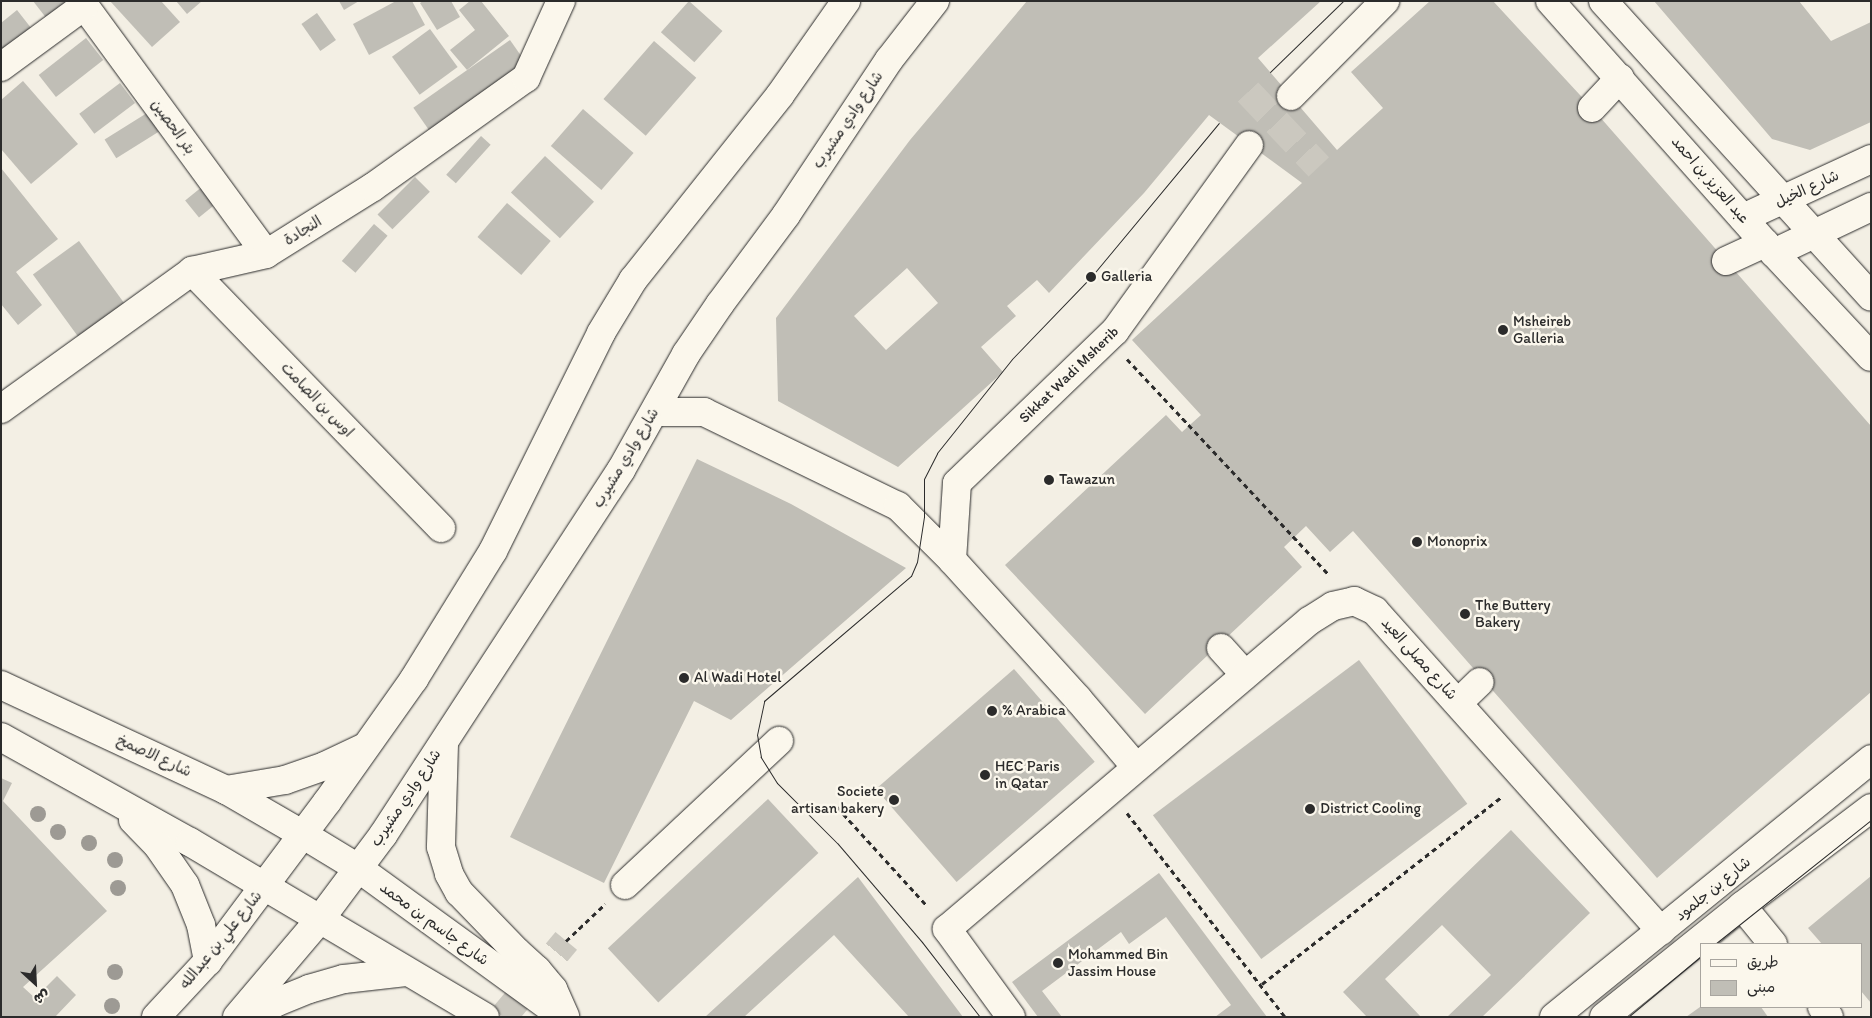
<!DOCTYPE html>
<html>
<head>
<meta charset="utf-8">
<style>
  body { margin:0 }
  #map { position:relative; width:1872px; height:1018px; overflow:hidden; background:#f3efe4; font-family:Itim,"Playpen Sans Arabic",sans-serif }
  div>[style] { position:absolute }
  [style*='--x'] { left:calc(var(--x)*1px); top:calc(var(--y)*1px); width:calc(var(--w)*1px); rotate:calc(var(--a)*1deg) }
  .building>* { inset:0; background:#c0beb6; transform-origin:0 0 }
  .minor-tunnel>* { height:28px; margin-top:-14px; transform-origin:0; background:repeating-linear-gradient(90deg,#cbc8bf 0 28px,transparent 0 42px) }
  .path>* { height:3px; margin-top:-1.5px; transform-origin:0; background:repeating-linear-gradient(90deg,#2b2b2b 0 5px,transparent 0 9px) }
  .roads { filter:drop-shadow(0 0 1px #2b2b2b) drop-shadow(0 0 1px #2b2b2b) }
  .minor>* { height:28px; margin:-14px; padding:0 14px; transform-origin:14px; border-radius:14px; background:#fbf7ec }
  .tram>* { height:1px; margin:-0.5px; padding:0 0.5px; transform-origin:0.5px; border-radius:0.5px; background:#2b2b2b }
  .trees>* { width:16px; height:16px; margin:-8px; border-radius:50%; background:#9d9a94 }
  .dots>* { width:14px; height:14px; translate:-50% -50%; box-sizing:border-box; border:2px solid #fbf7ec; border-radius:50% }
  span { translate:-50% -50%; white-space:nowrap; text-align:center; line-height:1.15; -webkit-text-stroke:5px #fbf7ec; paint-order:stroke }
  .street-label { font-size:15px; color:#2b2b2b }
  .poi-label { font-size:15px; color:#2b2b2b }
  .left { translate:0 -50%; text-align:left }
  .right { translate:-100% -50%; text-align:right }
  .frame { position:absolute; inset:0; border:2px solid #2b2b2b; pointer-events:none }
  .legend { position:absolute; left:1700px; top:943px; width:162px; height:65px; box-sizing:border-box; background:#fbf7ec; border:1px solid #a8a59f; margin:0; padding:6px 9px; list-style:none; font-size:15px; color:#2b2b2b }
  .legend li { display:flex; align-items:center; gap:10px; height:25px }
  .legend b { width:25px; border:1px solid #a8a59f }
  .north { position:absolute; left:10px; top:958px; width:50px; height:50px; -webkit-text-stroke:4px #fbf7ec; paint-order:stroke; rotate:155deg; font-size:14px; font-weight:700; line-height:20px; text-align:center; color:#2b2b2b }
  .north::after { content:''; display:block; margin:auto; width:18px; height:22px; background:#2b2b2b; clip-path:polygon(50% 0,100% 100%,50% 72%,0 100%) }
</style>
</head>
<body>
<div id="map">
  <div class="building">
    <i style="clip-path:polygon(33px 1px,69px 1px,47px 19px)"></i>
    <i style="clip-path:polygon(110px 1px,161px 1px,180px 22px,152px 47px)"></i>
    <i style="clip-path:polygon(176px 1px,202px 1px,187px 14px)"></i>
    <i style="clip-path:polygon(339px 1px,359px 1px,344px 10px)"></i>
    <i style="clip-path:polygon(396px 1px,412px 1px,425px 25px,369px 55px,353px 24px)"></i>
    <i style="clip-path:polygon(423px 1px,451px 1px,460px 17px,437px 30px,420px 3px)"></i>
    <i style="clip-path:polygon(470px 1px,481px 1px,509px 36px,467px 70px,450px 50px,475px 30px,459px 10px)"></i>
    <i style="left:689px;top:1px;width:45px;height:42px;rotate:42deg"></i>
    <i style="clip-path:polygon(evenodd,1027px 1px,1321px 1px,1258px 58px,1337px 150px,1383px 108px,1351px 72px,1430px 1px,1493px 1px,1592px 108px,1871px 426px,1871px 692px,1657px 878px,1353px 531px,1330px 552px,1306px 526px,1284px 547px,1302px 567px,1145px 714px,1005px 565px,1166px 415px,1182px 432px,1201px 415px,1132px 340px,1302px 183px,1209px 115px,1144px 193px,1049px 293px,1037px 280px,1007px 306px,1016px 316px,981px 347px,1003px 372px,898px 467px,778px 401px,776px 318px,910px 140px,1027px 1px,907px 268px,938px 303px,886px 350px,854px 316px,907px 268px)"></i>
    <i style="clip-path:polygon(1654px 1px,1799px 1px,1831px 41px,1871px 22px,1871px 122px,1810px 150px,1772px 139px)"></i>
    <i style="clip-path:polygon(17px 10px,35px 33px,1px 59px,1px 23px)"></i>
    <i style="left:317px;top:13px;width:33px;height:19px;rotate:55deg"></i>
    <i style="left:430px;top:29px;width:47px;height:47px;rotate:54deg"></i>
    <i style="left:86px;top:38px;width:28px;height:60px;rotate:52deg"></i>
    <i style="left:510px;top:40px;width:29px;height:118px;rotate:55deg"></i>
    <i style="left:654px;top:41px;width:56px;height:77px;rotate:41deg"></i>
    <i style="clip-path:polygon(23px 81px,78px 144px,31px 184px,1px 149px,1px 100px)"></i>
    <i style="left:120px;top:83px;width:25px;height:51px;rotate:53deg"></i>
    <i style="left:583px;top:109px;width:67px;height:49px;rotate:41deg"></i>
    <i style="left:147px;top:113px;width:22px;height:50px;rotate:58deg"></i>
    <i style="left:481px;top:136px;width:13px;height:52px;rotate:42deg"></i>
    <i style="left:545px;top:156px;width:67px;height:50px;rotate:43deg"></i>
    <i style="clip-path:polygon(1px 168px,58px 239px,16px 272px,42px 305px,18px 325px,1px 304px)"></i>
    <i style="left:415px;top:177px;width:21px;height:53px;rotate:45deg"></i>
    <i style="left:203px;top:186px;width:22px;height:23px;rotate:51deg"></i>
    <i style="left:507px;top:203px;width:58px;height:45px;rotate:41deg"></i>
    <i style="left:374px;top:224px;width:18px;height:49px;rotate:41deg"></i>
    <i style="left:79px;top:241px;width:82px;height:57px;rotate:54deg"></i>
    <i style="clip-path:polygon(697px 459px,791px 504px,906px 568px,731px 720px,694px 701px,604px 883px,510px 837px)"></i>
    <i style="left:1359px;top:660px;width:180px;height:258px;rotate:53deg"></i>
    <i style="left:1014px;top:669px;width:123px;height:183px;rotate:49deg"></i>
    <i style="clip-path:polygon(1px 778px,12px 783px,3px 801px,107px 911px,23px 987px,35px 998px,57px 976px,76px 995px,55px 1017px,1px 1017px)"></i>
    <i style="left:768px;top:799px;width:74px;height:219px;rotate:47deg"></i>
    <i style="clip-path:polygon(1511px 830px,1590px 913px,1482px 1017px,1447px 1017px,1491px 975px,1442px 925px,1385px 979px,1421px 1017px,1367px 1017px,1343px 992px)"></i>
    <i style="clip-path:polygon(1159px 873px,1267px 1017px,1215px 1017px,1231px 1005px,1166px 917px,1129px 944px,1121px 932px,1042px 991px,1062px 1017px,1038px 1017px,1012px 982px)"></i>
    <i style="clip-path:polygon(1871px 876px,1871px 1003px,1861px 991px,1861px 944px,1822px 944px,1808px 928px)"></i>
    <i style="clip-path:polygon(858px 877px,963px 1017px,909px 1017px,834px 935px,744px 1017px,705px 1017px)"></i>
    <i style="clip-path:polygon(1700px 1007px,1761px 1007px,1768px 1017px,1686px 1017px)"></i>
  </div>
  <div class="minor-tunnel">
    <i style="--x:1248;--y:92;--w:103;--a:46.6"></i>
    <i style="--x:503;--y:1017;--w:99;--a:-50.3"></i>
  </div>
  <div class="path">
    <i style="--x:1127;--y:359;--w:296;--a:46.9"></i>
    <i style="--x:837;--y:807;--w:134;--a:47.7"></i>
    <i style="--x:1127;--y:813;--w:258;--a:52.2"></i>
    <i style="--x:566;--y:941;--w:54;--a:-43.5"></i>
    <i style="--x:1262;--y:984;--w:303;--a:-38"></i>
  </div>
  <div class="roads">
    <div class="minor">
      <i style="--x:81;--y:1;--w:313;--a:53.8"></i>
      <i style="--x:1550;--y:1;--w:337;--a:48.4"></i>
      <i style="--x:1774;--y:253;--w:142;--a:47"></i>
      <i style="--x:1603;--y:1;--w:399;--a:47.8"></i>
      <i style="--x:1;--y:67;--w:103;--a:-36.3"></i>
      <i style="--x:1291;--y:96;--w:134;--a:-45.3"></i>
      <i style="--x:1592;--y:108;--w:41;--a:-47"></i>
      <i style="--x:1743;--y:218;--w:141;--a:-24.7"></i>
      <i style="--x:1774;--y:253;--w:107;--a:-25.4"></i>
      <i style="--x:1726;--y:261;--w:43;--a:-24.8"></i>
      <i style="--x:192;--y:271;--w:358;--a:45.9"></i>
      <i style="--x:1;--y:409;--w:236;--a:-35.8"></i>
      <i style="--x:192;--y:271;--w:76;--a:-12.9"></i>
      <i style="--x:266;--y:254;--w:126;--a:-32.1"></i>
      <i style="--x:373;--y:187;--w:188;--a:-35.5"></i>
      <i style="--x:526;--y:78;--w:85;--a:-65.6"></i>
      <i style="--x:655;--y:412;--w:49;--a:0"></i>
      <i style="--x:704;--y:412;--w:216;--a:25.9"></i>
      <i style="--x:898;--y:506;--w:76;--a:45"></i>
      <i style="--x:952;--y:560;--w:188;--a:47.8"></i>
      <i style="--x:1078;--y:699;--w:89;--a:49.5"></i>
      <i style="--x:952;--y:560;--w:77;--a:-86.3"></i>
      <i style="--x:957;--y:483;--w:219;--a:-43.9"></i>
      <i style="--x:1115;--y:331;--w:229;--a:-54.2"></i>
      <i style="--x:1221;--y:648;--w:36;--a:48"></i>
      <i style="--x:1;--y:685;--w:248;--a:25"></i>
      <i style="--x:226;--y:790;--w:88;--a:30.1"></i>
      <i style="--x:302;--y:834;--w:66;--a:31.3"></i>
      <i style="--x:358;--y:868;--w:253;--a:36"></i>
      <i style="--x:1458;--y:703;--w:30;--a:-44"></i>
      <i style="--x:1;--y:737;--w:216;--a:29.1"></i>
      <i style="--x:190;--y:842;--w:343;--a:30.7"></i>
      <i style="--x:444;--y:744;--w:103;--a:91.7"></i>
      <i style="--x:441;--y:847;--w:28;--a:73"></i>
      <i style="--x:449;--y:874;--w:21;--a:61"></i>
      <i style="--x:459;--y:892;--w:83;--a:46"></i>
      <i style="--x:517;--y:952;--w:27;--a:42"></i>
      <i style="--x:537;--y:970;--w:25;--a:50"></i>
      <i style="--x:553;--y:989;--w:30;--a:66"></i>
      <i style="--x:226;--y:790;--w:60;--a:-9.6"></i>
      <i style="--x:285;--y:780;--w:42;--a:-19.3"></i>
      <i style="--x:325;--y:766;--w:44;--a:-25.4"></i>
      <i style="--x:133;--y:820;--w:36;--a:46"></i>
      <i style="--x:158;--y:846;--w:47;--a:55.3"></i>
      <i style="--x:185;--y:885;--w:43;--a:68.2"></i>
      <i style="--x:201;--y:925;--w:37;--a:79"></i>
      <i style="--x:625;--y:885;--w:211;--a:-43.1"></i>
      <i style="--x:1742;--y:906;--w:49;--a:50.8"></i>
      <i style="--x:1822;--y:1007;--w:12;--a:55"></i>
      <i style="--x:156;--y:1017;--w:76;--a:-47.1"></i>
      <i style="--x:208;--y:961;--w:199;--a:-53.2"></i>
      <i style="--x:327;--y:802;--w:151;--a:-54.7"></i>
      <i style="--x:414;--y:679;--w:150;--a:-58.3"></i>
      <i style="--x:493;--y:551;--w:243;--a:-63.6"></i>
      <i style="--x:601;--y:333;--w:62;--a:-58.9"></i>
      <i style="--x:633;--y:280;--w:236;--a:-51.5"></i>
      <i style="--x:780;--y:95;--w:115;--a:-54.9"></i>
      <i style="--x:237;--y:1017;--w:130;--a:-49.7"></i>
      <i style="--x:321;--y:918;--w:104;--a:-53.2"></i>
      <i style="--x:383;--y:835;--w:436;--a:-56.9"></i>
      <i style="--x:621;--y:470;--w:133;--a:-60.7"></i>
      <i style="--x:686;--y:354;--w:60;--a:-55.8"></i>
      <i style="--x:720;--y:304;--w:111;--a:-53.4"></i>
      <i style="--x:786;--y:215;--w:186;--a:-56.4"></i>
      <i style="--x:889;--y:60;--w:75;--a:-52.1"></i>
      <i style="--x:251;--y:1017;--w:30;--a:-30"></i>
      <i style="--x:277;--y:1002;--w:35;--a:-22"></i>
      <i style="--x:309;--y:989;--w:36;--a:-16"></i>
      <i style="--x:344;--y:979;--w:62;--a:-6.4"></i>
      <i style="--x:1011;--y:1017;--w:109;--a:-126"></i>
      <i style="--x:947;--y:929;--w:475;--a:-40.4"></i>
      <i style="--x:1309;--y:621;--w:28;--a:-32"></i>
      <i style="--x:1333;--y:606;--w:22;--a:-13"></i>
      <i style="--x:1354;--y:601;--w:23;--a:25"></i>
      <i style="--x:1375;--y:611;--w:429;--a:48.2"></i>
      <i style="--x:1554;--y:1017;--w:409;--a:-39.1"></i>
      <i style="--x:1604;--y:1017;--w:177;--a:-38.8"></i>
      <i style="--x:1742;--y:906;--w:162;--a:-37.2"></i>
    </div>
  </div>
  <div class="tram">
    <i style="--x:1270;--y:72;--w:102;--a:-44.2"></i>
    <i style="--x:1715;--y:944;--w:199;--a:-38.5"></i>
    <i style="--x:980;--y:1017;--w:95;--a:-127.7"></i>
    <i style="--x:922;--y:942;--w:130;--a:-130.6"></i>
    <i style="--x:837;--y:843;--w:85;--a:-135"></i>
    <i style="--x:777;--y:783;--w:31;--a:-122"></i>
    <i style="--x:761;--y:757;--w:22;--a:-100"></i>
    <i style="--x:757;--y:735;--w:35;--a:-78"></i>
    <i style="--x:764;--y:701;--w:193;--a:-40.4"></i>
    <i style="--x:911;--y:576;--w:15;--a:-67"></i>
    <i style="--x:917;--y:562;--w:46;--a:-81.2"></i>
    <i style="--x:924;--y:517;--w:38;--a:-90"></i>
    <i style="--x:924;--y:479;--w:29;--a:-63"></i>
    <i style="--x:937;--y:453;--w:120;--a:-51.4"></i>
    <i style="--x:1012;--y:359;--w:114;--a:-46.1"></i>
    <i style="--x:1091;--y:277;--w:200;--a:-50.3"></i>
    <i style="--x:1628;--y:1017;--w:95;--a:-39.9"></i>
  </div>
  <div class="trees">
    <i style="left:38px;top:814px"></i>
    <i style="left:58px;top:832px"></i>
    <i style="left:89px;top:843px"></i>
    <i style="left:115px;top:860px"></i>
    <i style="left:118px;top:888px"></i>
    <i style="left:115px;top:972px"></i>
    <i style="left:112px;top:1006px"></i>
  </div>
  <div class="dots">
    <i style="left:1091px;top:277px;background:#2b2b2b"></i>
    <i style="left:1503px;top:330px;background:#2b2b2b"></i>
    <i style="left:1049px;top:480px;background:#2b2b2b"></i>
    <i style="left:1417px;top:542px;background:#2b2b2b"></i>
    <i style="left:1465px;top:614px;background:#2b2b2b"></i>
    <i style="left:684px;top:678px;background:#2b2b2b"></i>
    <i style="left:992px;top:711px;background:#2b2b2b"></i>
    <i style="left:985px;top:775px;background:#2b2b2b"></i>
    <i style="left:894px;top:800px;background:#2b2b2b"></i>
    <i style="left:1310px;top:809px;background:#2b2b2b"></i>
    <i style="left:1058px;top:963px;background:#2b2b2b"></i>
  </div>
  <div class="street-label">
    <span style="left:848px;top:120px;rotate:-56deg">شارع وادي مشيرب</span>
    <span style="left:173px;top:127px;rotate:54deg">بئر الحصين</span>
    <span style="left:1710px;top:180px;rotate:49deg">عبد العزيز بن احمد</span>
    <span style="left:1807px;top:189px;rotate:-25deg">شارع الخيل</span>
    <span style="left:303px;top:231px;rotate:-32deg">النجادة</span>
    <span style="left:1069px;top:375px;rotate:-44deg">Sikkat Wadi Msherib</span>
    <span style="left:317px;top:400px;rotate:46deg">اوس بن الصامت</span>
    <span style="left:626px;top:458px;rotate:-59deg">شارع وادي مشيرب</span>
    <span style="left:1419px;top:659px;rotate:48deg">شارع مصلى العيد</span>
    <span style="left:154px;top:756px;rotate:25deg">شارع الاصمخ</span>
    <span style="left:406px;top:798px;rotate:-56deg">شارع وادي مشيرب</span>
    <span style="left:1713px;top:889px;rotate:-39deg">شارع بن جلمود</span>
    <span style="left:434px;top:924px;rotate:36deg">شارع جاسم بن محمد</span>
    <span style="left:221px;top:940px;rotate:-51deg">شارع علي بن عبدالله</span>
  </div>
  <div class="poi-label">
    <span class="left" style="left:1101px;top:277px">Galleria</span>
    <span class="left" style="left:1513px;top:330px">Msheireb<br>Galleria</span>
    <span class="left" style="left:1059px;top:480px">Tawazun</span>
    <span class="left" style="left:1427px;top:542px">Monoprix</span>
    <span class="left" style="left:1475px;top:614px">The Buttery<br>Bakery</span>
    <span class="left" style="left:694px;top:678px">Al Wadi Hotel</span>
    <span class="left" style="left:1002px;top:711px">% Arabica</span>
    <span class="left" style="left:995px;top:775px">HEC Paris<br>in Qatar</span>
    <span class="right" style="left:884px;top:800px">Societe<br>artisan bakery</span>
    <span class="left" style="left:1320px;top:809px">District Cooling</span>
    <span class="left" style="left:1068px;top:963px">Mohammed Bin<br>Jassim House</span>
  </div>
  <div class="frame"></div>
  <ul class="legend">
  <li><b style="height:6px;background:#fbf7ec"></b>طريق</li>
  <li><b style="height:14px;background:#c0beb6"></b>مبنى</li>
  </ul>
  <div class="north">ش</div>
</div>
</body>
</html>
